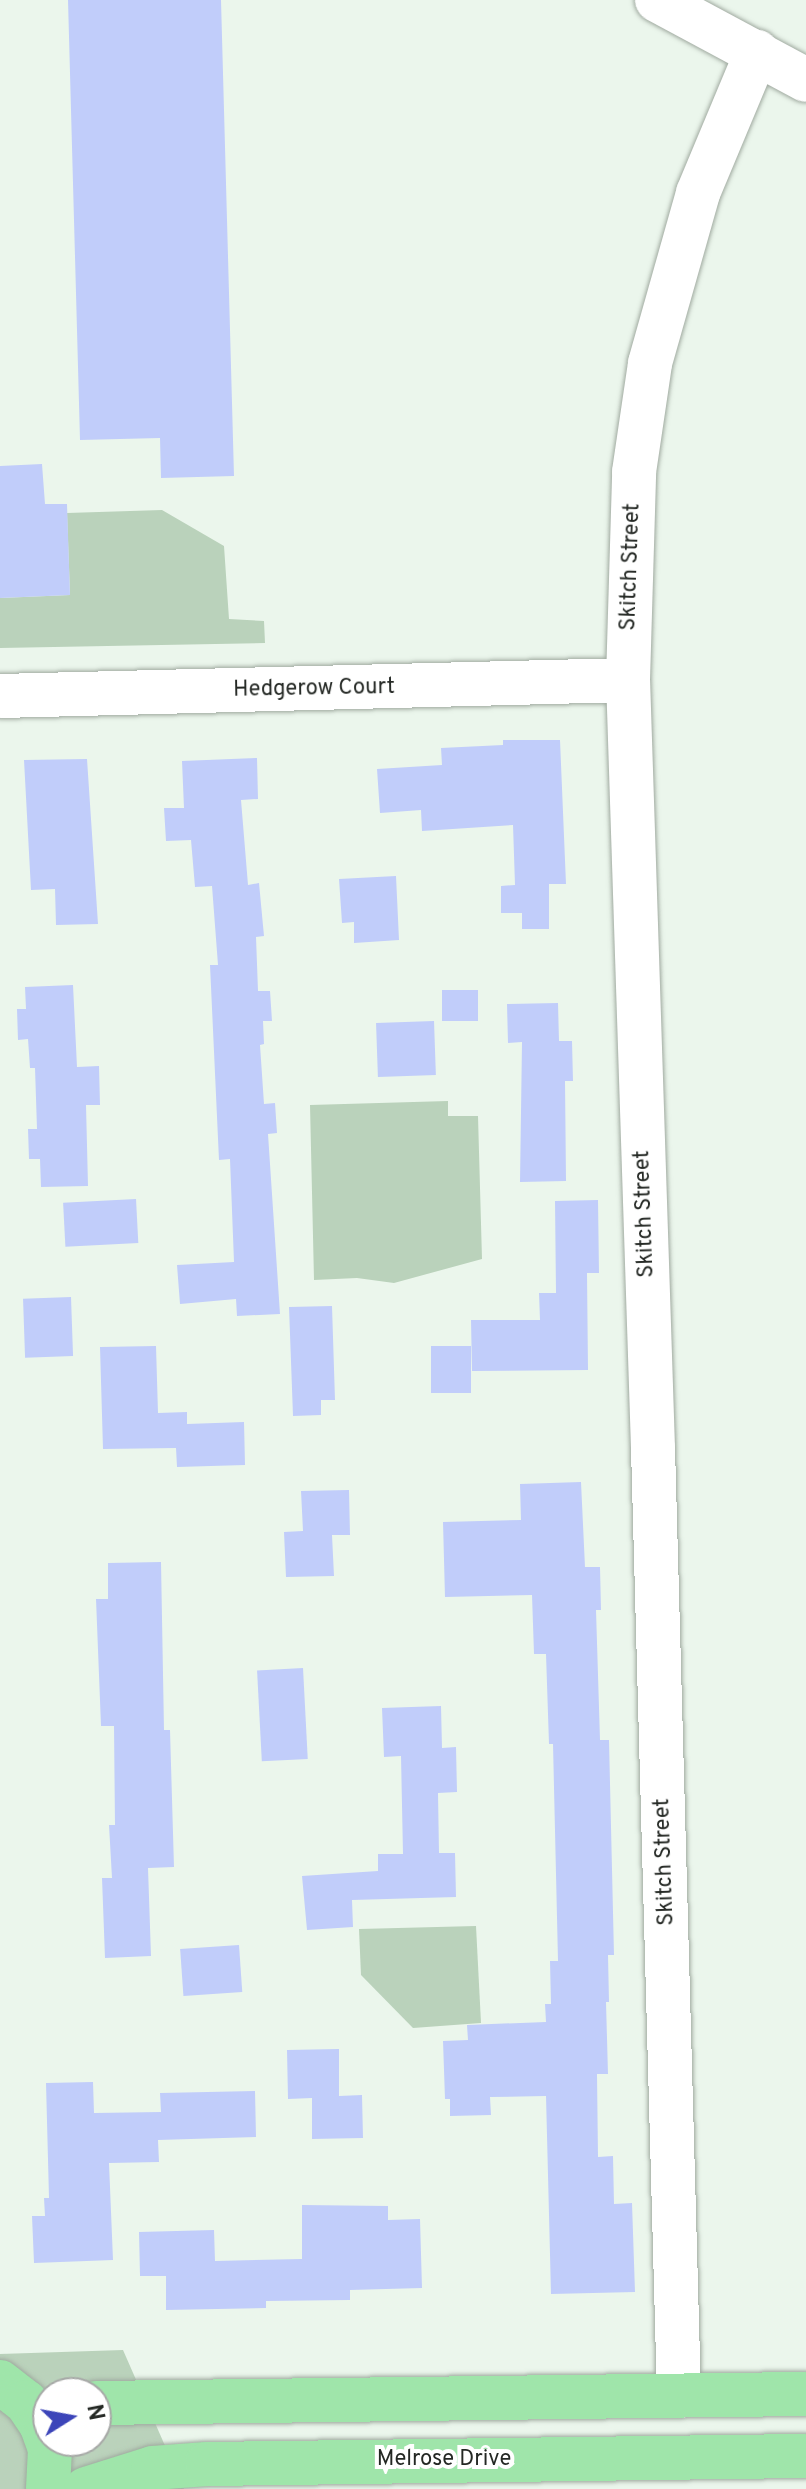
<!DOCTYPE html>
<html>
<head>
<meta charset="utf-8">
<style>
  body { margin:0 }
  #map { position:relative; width:806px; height:2489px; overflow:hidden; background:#ebf6ec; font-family:Overpass,sans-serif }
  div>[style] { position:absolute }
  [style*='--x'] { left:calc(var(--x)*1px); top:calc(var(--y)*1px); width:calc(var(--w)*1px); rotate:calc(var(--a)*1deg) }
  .green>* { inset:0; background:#bad2bb }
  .building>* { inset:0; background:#c1cdfa; transform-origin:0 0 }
  .roads { filter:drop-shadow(0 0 2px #a0aaa0) drop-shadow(0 0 2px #a0aaa0) }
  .minor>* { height:44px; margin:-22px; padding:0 22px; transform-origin:22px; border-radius:22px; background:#fff }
  .major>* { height:44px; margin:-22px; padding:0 22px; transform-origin:22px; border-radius:22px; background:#9fe5aa }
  span { translate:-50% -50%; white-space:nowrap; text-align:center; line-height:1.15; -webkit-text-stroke:8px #fff; paint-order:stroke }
  .street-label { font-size:22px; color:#242824 }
  .north { position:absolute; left:32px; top:2377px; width:80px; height:80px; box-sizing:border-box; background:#fff; border:2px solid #a7a9a7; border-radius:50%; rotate:79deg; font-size:22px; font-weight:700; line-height:32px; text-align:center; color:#242824 }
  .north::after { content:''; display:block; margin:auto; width:28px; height:36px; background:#3c45b9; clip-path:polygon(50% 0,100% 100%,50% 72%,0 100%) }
</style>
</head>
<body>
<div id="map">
  <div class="green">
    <i style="clip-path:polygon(162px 510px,224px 546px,229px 619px,264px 621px,265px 643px,0 648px,0 598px,70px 595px,67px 513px)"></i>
    <i style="clip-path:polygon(448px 1101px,448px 1116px,478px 1116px,482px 1259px,394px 1283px,357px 1278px,314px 1280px,310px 1105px)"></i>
    <i style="clip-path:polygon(476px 1926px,481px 2023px,413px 2028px,361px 1975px,359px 1929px)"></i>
    <i style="clip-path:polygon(evenodd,123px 2350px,184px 2489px,0 2489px,0 2354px,123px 2350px,48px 2393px,96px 2393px,96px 2441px,48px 2441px,48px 2393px)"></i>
  </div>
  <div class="building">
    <i style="clip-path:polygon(68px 0,221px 0,234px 476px,161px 478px,160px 438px,80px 440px)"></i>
    <i style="clip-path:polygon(42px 464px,45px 504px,67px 504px,70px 595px,0 598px,0 466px)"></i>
    <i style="clip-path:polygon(503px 740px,560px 740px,566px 884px,549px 884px,549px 929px,522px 929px,522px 913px,501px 913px,501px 886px,515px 885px,513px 825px,422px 831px,421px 810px,380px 813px,377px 769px,442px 765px,441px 748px,503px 745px)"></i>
    <i style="clip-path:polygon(257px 758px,258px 799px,241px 800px,248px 885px,259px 883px,264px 936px,256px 937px,258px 991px,270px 991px,272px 1021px,263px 1021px,264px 1044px,260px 1045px,264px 1104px,275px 1103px,277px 1133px,268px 1134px,280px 1314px,237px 1316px,236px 1299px,180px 1304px,177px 1265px,234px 1262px,230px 1159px,219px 1160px,210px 965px,218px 965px,212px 886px,195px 887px,191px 840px,166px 841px,164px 808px,184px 808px,182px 761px)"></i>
    <i style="clip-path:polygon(87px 759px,98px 924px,56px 925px,55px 889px,31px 890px,24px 760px)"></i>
    <i style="clip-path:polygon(396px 876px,399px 940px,354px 943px,354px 922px,342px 923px,339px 879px)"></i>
    <i style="clip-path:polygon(73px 985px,77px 1067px,99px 1066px,100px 1105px,86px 1105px,88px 1186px,41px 1187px,40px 1159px,29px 1159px,28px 1129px,37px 1129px,35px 1068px,30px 1068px,28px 1039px,18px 1040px,17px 1009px,26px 1009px,25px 987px)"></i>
    <i style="left:478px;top:990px;width:31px;height:36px;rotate:90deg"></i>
    <i style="clip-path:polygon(558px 1003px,559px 1041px,572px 1041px,573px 1081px,565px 1081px,566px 1181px,520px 1182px,522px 1042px,508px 1043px,507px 1004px)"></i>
    <i style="left:434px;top:1021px;width:54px;height:58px;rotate:88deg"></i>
    <i style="left:136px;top:1199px;width:44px;height:73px;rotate:87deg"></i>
    <i style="clip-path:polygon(598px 1200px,599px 1273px,587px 1273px,588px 1370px,472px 1371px,471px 1320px,540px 1320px,539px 1293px,556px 1293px,555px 1201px)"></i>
    <i style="left:71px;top:1297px;width:59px;height:48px;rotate:88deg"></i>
    <i style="clip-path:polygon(332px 1306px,335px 1400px,321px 1400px,321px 1415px,293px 1416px,289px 1307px)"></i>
    <i style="clip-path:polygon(156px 1346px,158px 1413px,187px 1412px,187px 1424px,244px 1422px,245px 1465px,177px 1467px,176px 1448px,103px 1449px,100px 1347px)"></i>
    <i style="left:431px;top:1346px;width:40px;height:47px"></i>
    <i style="clip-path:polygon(581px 1482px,585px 1567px,600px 1567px,601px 1610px,596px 1610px,600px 1740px,609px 1740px,614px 1955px,608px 1955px,609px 2002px,606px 2002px,608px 2074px,597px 2074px,598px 2157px,613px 2156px,614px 2204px,632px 2203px,635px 2292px,551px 2294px,546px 2096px,490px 2097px,491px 2115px,450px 2116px,450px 2099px,445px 2099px,443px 2041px,468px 2040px,467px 2025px,546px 2022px,545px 2004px,551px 2004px,550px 1961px,558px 1961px,553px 1744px,549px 1744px,546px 1654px,534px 1654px,532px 1595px,445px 1597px,443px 1522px,521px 1520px,520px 1484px)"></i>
    <i style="clip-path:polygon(349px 1490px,350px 1535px,332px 1535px,334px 1576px,286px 1577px,284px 1532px,303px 1531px,301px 1491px)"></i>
    <i style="clip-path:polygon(161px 1562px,164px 1730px,170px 1730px,174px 1867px,148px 1868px,151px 1956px,105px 1958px,102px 1878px,112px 1878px,109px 1825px,115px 1825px,114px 1726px,101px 1726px,96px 1599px,108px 1599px,108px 1563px)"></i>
    <i style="left:303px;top:1668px;width:91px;height:46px;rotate:87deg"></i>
    <i style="clip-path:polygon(441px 1706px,442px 1748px,456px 1747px,457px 1792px,438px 1793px,439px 1853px,455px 1853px,456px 1897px,352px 1900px,353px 1927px,307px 1930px,302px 1876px,378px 1871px,378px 1854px,403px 1854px,401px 1756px,384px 1757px,382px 1708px)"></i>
    <i style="left:239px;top:1945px;width:47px;height:59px;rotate:86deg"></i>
    <i style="clip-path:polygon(339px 2049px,339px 2096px,362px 2095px,363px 2138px,312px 2139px,312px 2098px,288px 2099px,287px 2050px)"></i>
    <i style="clip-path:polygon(93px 2082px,94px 2113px,161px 2112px,160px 2093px,255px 2091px,256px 2137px,158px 2140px,159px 2162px,109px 2163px,113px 2260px,34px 2263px,32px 2216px,45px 2216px,44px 2198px,49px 2198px,46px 2083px)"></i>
    <i style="clip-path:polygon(302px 2205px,388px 2206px,388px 2220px,420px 2219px,422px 2288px,350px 2290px,350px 2300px,266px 2301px,266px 2308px,166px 2310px,166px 2276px,140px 2276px,139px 2232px,214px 2230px,215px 2261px,302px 2259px)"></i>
  </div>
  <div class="roads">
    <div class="minor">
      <i style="--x:657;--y:0;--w:169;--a:28.2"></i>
      <i style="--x:0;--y:696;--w:628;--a:-1.46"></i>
      <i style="--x:679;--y:2396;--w:948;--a:-91.57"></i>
      <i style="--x:653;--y:1448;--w:768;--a:-91.86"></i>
      <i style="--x:628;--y:680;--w:208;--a:-88.3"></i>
      <i style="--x:634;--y:472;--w:110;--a:-81.6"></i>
      <i style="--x:650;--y:363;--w:177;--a:-74.2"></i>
      <i style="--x:698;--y:193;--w:153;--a:-67.3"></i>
    </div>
    <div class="major">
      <i style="--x:0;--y:2382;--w:33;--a:38"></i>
      <i style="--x:26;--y:2402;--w:27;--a:56"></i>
      <i style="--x:41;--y:2424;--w:27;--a:70"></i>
      <i style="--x:50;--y:2449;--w:40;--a:92.9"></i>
      <i style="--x:96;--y:2403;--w:710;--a:-0.73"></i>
      <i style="--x:86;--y:2489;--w:70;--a:-17.4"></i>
      <i style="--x:153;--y:2468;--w:54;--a:-4.2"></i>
      <i style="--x:207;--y:2464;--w:599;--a:-0.77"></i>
    </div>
  </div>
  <div class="street-label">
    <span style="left:631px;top:567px;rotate:-88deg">Skitch Street</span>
    <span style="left:314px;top:689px;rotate:-1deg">Hedgerow Court</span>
    <span style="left:645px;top:1214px;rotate:-92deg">Skitch Street</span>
    <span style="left:665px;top:1862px;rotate:-92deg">Skitch Street</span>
    <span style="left:444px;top:2460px">Melrose Drive</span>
  </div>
  <div class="north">N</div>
</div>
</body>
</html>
